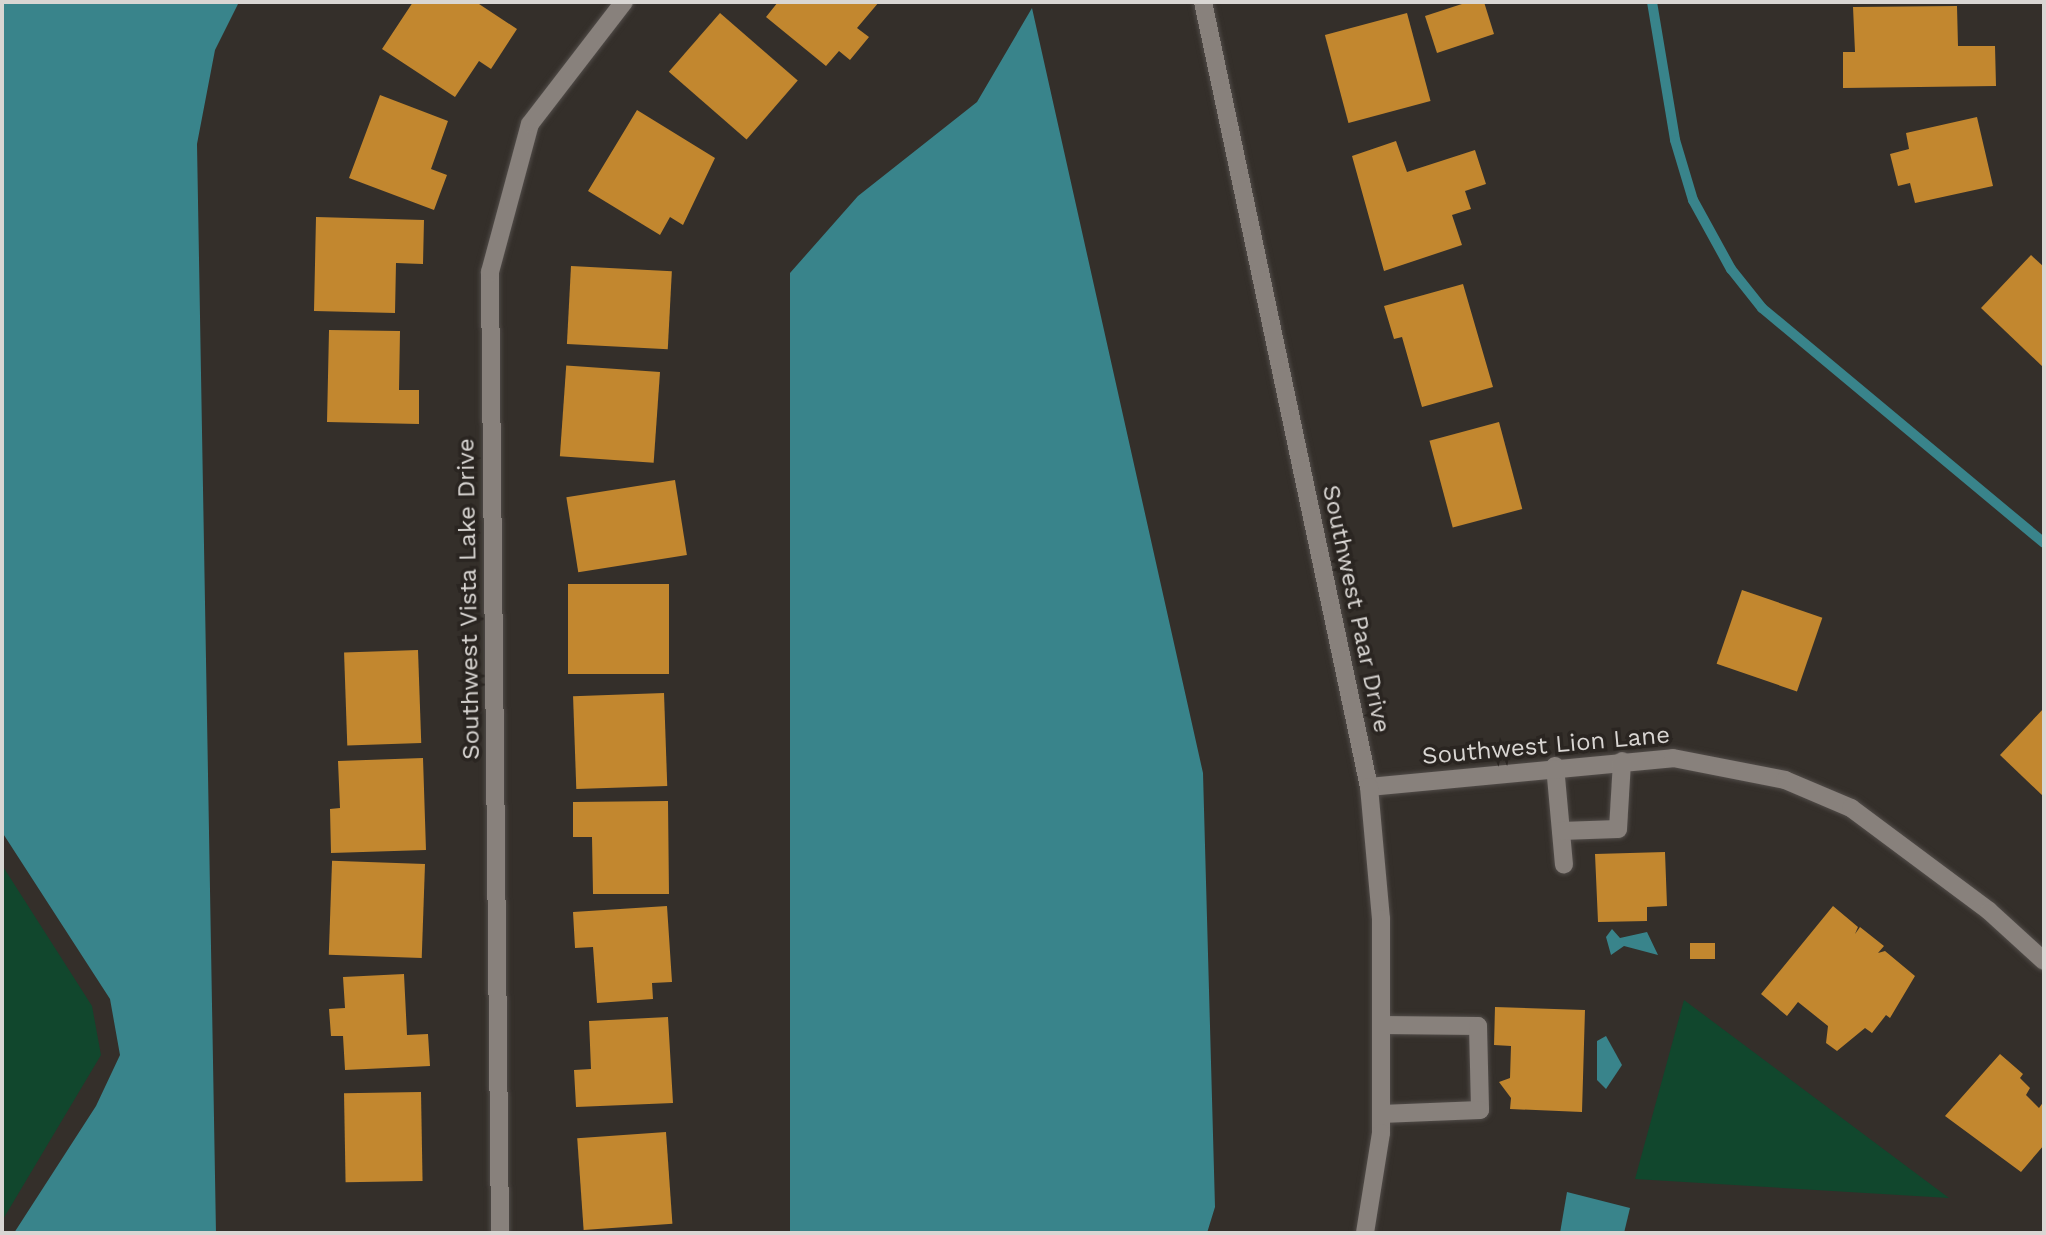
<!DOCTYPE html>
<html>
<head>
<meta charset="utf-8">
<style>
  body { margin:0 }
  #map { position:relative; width:2046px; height:1235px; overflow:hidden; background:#342f2a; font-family:"Work Sans",sans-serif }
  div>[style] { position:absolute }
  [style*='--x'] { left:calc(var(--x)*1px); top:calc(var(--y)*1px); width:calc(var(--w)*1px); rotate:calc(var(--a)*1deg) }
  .green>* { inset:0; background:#11472d }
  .water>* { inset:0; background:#39848b }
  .stream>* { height:10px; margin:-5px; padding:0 5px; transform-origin:5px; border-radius:5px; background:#39848b }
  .building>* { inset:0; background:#c2872f; transform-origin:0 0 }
  .roads { filter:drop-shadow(0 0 2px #514c49) drop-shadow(0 0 2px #514c49) }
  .street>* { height:18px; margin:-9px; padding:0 9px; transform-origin:9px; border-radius:9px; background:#88817c }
  .secondary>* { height:18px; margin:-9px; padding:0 9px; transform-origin:9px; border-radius:9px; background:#88817c }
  span { translate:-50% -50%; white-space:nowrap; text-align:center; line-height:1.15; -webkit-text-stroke:7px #2a2521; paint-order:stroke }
  .street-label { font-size:24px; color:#d9d6d3 }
  .frame { position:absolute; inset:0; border:4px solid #d9d6d3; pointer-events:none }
</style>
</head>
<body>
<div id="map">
  <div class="green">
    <i style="clip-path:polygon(2px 865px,92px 1006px,101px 1055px,2px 1221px)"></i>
    <i style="clip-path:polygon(1684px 1000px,1949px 1198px,1635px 1179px)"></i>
  </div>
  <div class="water">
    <i style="clip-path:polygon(2px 2px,239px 2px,215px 50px,197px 144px,216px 1233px,14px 1233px,96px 1106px,120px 1055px,110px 999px,2px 832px)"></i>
    <i style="clip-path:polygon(1032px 8px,1203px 773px,1215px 1207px,1207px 1233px,790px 1233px,790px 273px,858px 196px,977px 102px)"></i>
    <i style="clip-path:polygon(1612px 929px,1620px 938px,1647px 932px,1658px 955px,1624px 946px,1611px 955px,1606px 937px)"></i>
    <i style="clip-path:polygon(1606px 1036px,1622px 1065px,1606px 1089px,1597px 1080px,1597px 1041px)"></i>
    <i style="clip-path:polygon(1567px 1192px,1630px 1208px,1624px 1233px,1560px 1233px)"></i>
  </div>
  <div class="stream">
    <i style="--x:1652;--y:2;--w:140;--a:80.5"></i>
    <i style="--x:1675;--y:140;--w:63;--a:73.3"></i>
    <i style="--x:1693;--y:200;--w:79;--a:61.2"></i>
    <i style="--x:1731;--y:269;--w:50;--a:51.5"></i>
    <i style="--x:1762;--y:308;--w:367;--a:39.8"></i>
  </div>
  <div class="building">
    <i style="clip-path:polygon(413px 2px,476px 2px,517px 29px,491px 69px,479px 61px,455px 97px,382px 49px)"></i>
    <i style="clip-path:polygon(778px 2px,879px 2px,857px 28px,869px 37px,850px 60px,839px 51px,826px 66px,766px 17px)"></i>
    <i style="clip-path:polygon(1468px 2px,1484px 2px,1494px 34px,1437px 53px,1425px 16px)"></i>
    <i style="clip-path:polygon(1957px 6px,1958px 46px,1995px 46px,1996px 86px,1843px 88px,1843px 52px,1855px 52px,1853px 7px)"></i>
    <i style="left:720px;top:13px;width:103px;height:78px;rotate:41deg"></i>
    <i style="left:1407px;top:13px;width:91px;height:85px;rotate:75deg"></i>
    <i style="clip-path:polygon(380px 95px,448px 121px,431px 169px,447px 175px,434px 210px,349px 178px)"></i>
    <i style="clip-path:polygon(637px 110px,715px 158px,683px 225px,670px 217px,660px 235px,588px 191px)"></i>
    <i style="clip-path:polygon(1977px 117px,1993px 186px,1915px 203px,1910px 183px,1898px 186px,1890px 154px,1909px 149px,1906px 133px)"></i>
    <i style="clip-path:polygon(1396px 141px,1407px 172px,1475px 150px,1486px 184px,1465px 191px,1471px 209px,1452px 215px,1462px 245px,1384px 271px,1352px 156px)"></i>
    <i style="clip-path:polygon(316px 217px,424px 220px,423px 264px,396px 263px,395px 313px,314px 311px)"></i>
    <i style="clip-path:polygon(2031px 255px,2044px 267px,2044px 368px,1981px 308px)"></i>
    <i style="left:571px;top:266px;width:101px;height:78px;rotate:3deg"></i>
    <i style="clip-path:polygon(1463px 284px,1493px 387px,1422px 407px,1402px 337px,1394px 339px,1384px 306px)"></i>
    <i style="clip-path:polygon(329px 330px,400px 331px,399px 390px,419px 390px,419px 424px,327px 422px)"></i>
    <i style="left:660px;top:372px;width:91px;height:94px;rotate:94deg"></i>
    <i style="left:1499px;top:422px;width:90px;height:72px;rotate:75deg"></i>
    <i style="left:675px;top:480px;width:76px;height:110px;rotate:81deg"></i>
    <i style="left:669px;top:584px;width:90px;height:101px;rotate:90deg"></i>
    <i style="left:1742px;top:590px;width:85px;height:78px;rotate:19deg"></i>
    <i style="left:418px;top:650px;width:93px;height:74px;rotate:88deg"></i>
    <i style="left:664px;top:693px;width:93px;height:91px;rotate:88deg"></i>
    <i style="clip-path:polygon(2044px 708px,2044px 797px,2000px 755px)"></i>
    <i style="clip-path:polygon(423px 758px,426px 850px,331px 853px,330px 809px,340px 808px,338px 761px)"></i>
    <i style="clip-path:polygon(668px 801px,669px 894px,593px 894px,592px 837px,573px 837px,573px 802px)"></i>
    <i style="clip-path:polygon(1665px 852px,1667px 906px,1647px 907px,1647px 921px,1598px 922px,1595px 854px)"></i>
    <i style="left:425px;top:864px;width:94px;height:93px;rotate:92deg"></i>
    <i style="clip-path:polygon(667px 906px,672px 982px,652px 983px,653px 999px,597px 1003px,593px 947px,575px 948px,573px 912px)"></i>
    <i style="clip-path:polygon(1833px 906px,1858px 927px,1855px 934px,1860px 927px,1884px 946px,1878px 953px,1885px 951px,1915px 976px,1890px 1018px,1886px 1015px,1872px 1033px,1865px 1028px,1837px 1051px,1826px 1043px,1828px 1026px,1798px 1002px,1787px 1016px,1761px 994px)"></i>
    <i style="left:1690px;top:943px;width:25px;height:16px"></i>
    <i style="clip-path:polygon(404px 974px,407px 1035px,428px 1034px,430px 1066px,345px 1070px,343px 1036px,331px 1036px,329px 1009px,345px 1008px,343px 977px)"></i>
    <i style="clip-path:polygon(1495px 1007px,1585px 1010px,1582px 1112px,1510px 1109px,1511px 1098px,1499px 1082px,1510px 1078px,1511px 1046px,1494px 1045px)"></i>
    <i style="clip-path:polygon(668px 1017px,673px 1103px,576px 1107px,574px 1070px,591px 1069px,589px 1021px)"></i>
    <i style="clip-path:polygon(2000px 1054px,2023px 1074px,2020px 1078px,2030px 1088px,2026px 1095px,2039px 1108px,2044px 1101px,2044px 1145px,2021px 1172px,1945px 1116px)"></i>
    <i style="left:421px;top:1092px;width:89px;height:77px;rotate:89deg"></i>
    <i style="left:666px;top:1132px;width:92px;height:89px;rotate:86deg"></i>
  </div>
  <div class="roads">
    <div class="street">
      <i style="--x:1555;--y:766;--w:99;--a:84.8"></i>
      <i style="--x:1369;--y:787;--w:305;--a:-5.4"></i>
      <i style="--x:1673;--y:758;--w:114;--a:11.1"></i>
      <i style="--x:1785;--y:780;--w:72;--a:23"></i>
      <i style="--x:1851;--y:808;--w:172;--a:36.7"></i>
      <i style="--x:1989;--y:911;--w:74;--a:42.3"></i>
      <i style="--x:1561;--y:831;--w:57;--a:-2"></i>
      <i style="--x:1618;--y:829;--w:68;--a:-86.6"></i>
      <i style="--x:1381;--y:1025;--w:97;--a:0.6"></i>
      <i style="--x:1478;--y:1026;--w:84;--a:88.6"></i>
      <i style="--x:1480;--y:1110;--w:99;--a:177.7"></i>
      <i style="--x:500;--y:1233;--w:961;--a:-90.6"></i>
      <i style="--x:490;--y:272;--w:153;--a:-74.9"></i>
      <i style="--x:530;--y:124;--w:154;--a:-52.4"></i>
    </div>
    <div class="secondary">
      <i style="--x:1203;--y:2;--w:802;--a:78.06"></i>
      <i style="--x:1369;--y:787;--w:133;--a:84.8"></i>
      <i style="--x:1381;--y:919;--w:214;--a:90"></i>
      <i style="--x:1381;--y:1133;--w:101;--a:99.1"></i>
    </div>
  </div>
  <div class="street-label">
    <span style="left:469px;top:599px;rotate:-91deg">Southwest Vista Lake Drive</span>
    <span style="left:1356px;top:609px;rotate:78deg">Southwest Paar Drive</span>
    <span style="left:1546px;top:746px;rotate:-5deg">Southwest Lion Lane</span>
  </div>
  <div class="frame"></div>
</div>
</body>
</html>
